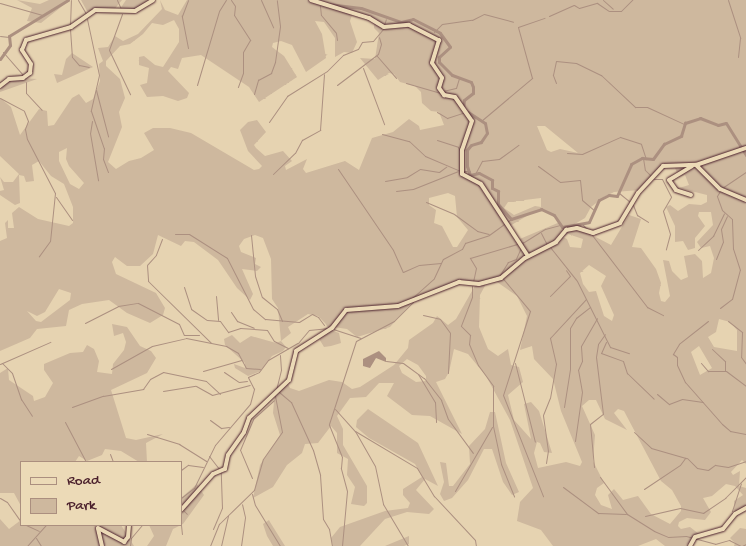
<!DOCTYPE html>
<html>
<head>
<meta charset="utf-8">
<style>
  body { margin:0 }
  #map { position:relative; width:746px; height:546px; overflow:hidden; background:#e6d3b1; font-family:"Gochi Hand",sans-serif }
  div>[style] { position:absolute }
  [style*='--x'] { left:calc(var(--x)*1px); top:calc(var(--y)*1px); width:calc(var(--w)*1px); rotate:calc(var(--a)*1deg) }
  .green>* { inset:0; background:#ceb89e }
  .water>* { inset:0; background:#ac9080 }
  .stream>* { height:1px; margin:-0.5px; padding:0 0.5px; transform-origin:0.5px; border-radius:0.5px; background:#ac9080 }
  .river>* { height:3px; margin:-1.5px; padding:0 1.5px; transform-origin:1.5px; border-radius:1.5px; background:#ac9080 }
  .roads { filter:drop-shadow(0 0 1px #4a1f2b) drop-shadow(0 0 1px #4a1f2b) }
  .minor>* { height:4px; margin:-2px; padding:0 2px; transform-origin:2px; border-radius:2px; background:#ecdab7 }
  span { translate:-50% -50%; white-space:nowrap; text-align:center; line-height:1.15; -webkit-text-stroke:5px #ecdab7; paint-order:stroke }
  .legend { position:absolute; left:20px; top:461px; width:162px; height:65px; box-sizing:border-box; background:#ecdab7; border:1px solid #ab8f7f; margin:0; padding:6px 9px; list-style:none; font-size:15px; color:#4a1f2b }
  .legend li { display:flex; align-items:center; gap:10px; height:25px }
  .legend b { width:25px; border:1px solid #ab8f7f }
</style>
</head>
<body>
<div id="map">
  <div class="green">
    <i style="clip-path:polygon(17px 0,40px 4px,49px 0,70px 0,41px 23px,27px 21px,32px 8px)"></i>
    <i style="clip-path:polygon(81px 0,122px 0,113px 11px,87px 11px)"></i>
    <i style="clip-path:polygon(126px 0,154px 0,139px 11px,118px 12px)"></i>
    <i style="clip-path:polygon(evenodd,160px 0,165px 10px,178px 15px,187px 0,746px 0,746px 464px,742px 460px,731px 472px,733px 475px,740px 471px,739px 486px,746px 488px,746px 508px,737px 512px,734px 510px,734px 501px,743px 495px,735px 486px,726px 484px,712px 496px,703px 498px,711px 512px,705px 520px,687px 518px,679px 522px,678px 526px,681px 529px,690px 527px,699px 534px,692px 537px,689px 546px,665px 546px,656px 539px,638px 546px,553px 546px,541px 530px,517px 521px,520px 502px,533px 488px,510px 420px,486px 376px,468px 354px,454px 349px,449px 372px,445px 379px,436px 382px,462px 434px,430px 416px,412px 415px,387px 396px,394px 383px,379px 383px,366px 397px,350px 398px,337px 416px,343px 429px,343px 445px,367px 486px,367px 503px,364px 506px,351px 504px,355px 487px,347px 475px,348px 459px,337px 453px,337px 433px,331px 426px,318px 443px,305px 444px,302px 453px,287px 465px,273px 487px,253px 498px,260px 465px,280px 435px,273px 413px,275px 390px,287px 382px,290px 388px,299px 391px,329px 380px,342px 382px,352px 389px,360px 387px,394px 365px,408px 348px,409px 340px,433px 323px,437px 316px,448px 325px,456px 319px,476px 284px,465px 282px,417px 297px,390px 327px,357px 337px,347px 329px,334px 327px,331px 330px,339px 333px,341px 343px,331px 346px,324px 347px,318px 337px,329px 329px,325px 323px,318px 316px,308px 314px,288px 327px,291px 333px,281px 341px,286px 347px,283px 351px,272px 356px,261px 371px,248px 376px,235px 368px,234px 364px,245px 368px,245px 363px,225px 345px,224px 339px,232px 335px,240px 343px,251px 336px,276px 343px,281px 341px,278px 308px,272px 299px,271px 259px,263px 238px,255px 235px,244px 239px,239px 246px,241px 252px,256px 258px,255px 264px,261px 267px,257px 271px,242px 269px,253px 294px,250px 300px,237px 288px,218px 260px,194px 242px,185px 241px,181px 246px,158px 235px,153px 254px,140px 266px,127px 266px,115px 257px,112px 262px,116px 274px,156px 293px,165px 308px,163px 315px,150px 323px,127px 313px,109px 300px,82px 304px,69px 310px,66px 326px,37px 329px,30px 338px,0 351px,0 241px,7px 238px,5px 223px,8px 220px,8px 228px,14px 228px,12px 213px,19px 207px,38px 219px,69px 226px,73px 223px,73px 207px,64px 184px,51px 176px,39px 161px,32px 165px,34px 181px,26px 182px,24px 176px,19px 175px,20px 203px,15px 205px,0 195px,0 191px,4px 190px,0 177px,4px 182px,13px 182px,19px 174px,0 156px,0 98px,11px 107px,20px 135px,39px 109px,47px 111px,48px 126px,54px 125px,72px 98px,79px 94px,86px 103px,93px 99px,100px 81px,99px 64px,103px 61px,98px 48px,108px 47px,115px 36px,123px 41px,138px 34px,162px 9px,160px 0,353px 12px,374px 19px,374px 28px,379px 33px,375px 59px,360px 58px,378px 80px,389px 73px,394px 74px,400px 82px,415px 86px,421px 92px,422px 103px,431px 111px,439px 112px,444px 125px,420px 130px,419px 126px,409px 119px,393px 132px,372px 138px,359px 170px,345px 161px,306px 173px,303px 169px,307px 159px,286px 170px,285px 166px,292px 161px,283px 151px,265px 156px,256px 148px,254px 145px,266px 132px,257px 120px,248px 122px,240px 130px,248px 151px,262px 166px,259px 169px,254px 170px,191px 133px,170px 128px,153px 128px,144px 133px,154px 150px,141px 158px,129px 161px,116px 169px,108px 162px,122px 127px,119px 112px,125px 98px,120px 79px,106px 66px,106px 61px,120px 46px,130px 44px,143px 34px,152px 23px,163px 25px,174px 20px,179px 29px,179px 42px,163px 67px,155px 65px,144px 56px,139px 57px,139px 65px,149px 68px,147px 83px,140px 85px,147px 97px,163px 96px,178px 101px,187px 98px,189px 93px,168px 71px,171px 67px,178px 69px,182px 58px,201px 55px,249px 87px,259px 102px,297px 77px,284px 56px,272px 47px,273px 43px,281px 41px,292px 45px,306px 72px,326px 58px,322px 34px,315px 21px,324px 22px,335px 38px,335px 57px,344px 52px,352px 53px,357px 42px,350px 21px,353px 12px,160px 0,537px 126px,545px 126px,578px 153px,560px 149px,551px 152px,547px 150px,537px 126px,160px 0,67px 148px,66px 159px,69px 166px,84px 183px,79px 189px,70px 184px,59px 161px,59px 152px,67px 148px,160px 0,667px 166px,674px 166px,679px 177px,685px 175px,689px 185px,679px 188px,707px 195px,707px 202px,701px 205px,689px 204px,678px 211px,670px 205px,666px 207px,675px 226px,675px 242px,683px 241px,688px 250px,695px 248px,695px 238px,705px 226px,698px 216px,699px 212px,711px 212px,713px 225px,697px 242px,701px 248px,710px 246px,714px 258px,711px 273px,703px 278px,702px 261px,695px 254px,684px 256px,688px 277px,681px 280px,672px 271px,669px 261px,663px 260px,670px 296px,665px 302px,661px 301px,659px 293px,661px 283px,656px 269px,641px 248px,632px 247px,641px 219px,629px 215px,611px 245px,573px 225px,585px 218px,591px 207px,604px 197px,614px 192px,640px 190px,667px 166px,160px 0,448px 193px,455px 196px,457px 217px,468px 230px,457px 247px,453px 247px,442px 226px,434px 223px,436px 210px,429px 205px,429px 198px,448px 193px,160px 0,541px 198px,541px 207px,535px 206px,514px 215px,504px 208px,508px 202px,541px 198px,160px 0,543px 211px,556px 216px,560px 222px,515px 241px,508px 227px,532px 213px,543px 211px,160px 0,568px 234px,583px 239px,581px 248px,570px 247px,567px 239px,563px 237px,568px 234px,160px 0,589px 265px,606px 276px,601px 286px,614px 315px,612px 321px,604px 316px,596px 291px,589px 292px,583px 284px,580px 273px,589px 265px,160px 0,497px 282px,517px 296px,527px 316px,520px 350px,532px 346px,534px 359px,553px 379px,561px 411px,582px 462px,580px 466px,566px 462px,538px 468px,534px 453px,537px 442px,540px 443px,544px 452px,552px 453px,539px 411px,531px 402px,524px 404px,531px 439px,514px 420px,508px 395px,523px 382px,519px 367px,511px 365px,508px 349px,498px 356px,488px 349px,479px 327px,480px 295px,486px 284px,497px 282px,160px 0,59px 289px,71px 293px,70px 300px,41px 322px,36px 321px,27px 311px,37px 316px,45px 312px,59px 289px,160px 0,719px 319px,730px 322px,737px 330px,737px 351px,714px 347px,708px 337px,716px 332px,719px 319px,160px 0,699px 346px,712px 368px,700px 375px,691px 352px,699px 346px,160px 0,407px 359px,418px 365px,426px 376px,426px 381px,416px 382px,402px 373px,399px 366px,407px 359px,160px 0,589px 400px,596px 400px,605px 419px,627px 430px,614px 413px,618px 409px,624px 411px,661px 481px,672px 490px,681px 506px,681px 511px,670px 524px,651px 514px,638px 496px,623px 500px,614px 489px,608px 495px,612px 509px,601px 505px,595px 495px,597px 488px,604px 483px,593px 461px,595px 435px,582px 406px,589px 400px)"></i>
    <i style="clip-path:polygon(72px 53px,93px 67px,57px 83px,54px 74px,62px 75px,66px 59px)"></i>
    <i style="clip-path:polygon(22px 78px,37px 79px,0 92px,0 84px,6px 79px)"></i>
    <i style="clip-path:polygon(112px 324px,127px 327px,140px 346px,151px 351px,156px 358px,147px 373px,111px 390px,126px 438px,136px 440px,163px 434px,146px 443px,147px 462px,139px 462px,121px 451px,105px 449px,102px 455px,87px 461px,79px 456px,75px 462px,21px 462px,21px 506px,14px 493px,0 493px,0 373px,8px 368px,9px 380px,33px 396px,34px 401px,45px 397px,53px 383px,44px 370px,44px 364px,70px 353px,83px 352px,87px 345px,94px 349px,99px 361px,97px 372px,112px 374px,113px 364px,124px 350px,126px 342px,123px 333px,114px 336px)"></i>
    <i style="clip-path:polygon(368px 409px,418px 443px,438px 486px,425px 479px,416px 490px,434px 509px,429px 514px,407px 512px,385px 519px,360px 546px,333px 546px,331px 538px,340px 527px,385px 511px,408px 508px,410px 503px,403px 495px,403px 489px,422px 477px,415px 464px,369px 438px,356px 427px,357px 420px)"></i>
    <i style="clip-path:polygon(490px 412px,495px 412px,506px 463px,519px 492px,512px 495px,503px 482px,492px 449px,484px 449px,468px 480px,452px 498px,444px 501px,440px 494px,444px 482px,440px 462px,446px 463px,449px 486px,453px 486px,470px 464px,469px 446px,485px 429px)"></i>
    <i style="clip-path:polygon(197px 484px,204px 495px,183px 524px,173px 529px,166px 546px,147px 546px,154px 536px,149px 525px,181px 525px,181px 498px)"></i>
    <i style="clip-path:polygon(0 519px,9px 529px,21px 520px,21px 525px,121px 525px,134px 546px,0 546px)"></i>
    <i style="clip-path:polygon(269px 520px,270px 522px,285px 546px,273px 546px,267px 536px,263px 524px)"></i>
    <i style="clip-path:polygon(740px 528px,746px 529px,746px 546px,734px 546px,735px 543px,730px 538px)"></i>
    <i style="clip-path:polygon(409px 536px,409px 544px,404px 546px,385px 546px)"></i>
  </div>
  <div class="water">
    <i style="clip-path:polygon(379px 351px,386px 358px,386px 362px,376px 358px,370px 368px,363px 366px,363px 359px)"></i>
  </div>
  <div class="stream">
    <i style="--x:78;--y:0;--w:16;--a:60"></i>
    <i style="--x:117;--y:0;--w:10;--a:66"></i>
    <i style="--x:231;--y:0;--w:7;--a:56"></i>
    <i style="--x:235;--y:6;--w:9;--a:96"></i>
    <i style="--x:234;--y:15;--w:30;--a:57"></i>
    <i style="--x:250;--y:40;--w:14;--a:120"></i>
    <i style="--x:243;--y:52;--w:21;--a:90"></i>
    <i style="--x:243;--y:73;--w:15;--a:110"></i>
    <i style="--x:261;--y:0;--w:30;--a:66"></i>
    <i style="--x:603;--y:0;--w:13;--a:42"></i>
    <i style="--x:728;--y:0;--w:40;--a:72"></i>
    <i style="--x:740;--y:38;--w:19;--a:96"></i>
    <i style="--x:0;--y:3;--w:44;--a:15.9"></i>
    <i style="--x:320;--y:6;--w:9;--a:84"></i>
    <i style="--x:321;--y:15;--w:23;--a:50"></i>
    <i style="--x:336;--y:33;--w:7;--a:82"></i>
    <i style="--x:122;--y:14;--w:38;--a:110"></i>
    <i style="--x:109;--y:50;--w:49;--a:64.5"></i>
    <i style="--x:549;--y:16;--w:27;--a:-24"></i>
    <i style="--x:574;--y:5;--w:6;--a:31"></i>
    <i style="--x:579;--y:8;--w:19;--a:-16"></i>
    <i style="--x:597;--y:3;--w:14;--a:34"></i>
    <i style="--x:609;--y:11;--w:12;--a:0"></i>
    <i style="--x:621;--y:11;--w:16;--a:-45"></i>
    <i style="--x:87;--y:19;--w:57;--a:77.9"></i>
    <i style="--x:99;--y:75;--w:37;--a:103"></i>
    <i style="--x:91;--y:111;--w:39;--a:71"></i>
    <i style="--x:104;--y:148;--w:11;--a:95"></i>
    <i style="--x:103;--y:159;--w:14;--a:69"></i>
    <i style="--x:384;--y:25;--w:6;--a:-72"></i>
    <i style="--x:70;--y:26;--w:26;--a:-88"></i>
    <i style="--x:70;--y:29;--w:28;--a:86"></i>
    <i style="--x:72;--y:57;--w:11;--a:49"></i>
    <i style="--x:79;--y:65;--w:10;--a:11"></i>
    <i style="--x:434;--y:32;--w:11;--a:-45"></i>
    <i style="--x:442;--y:24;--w:30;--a:-8"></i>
    <i style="--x:472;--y:20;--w:13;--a:-27"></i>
    <i style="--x:484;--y:14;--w:30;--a:15"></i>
    <i style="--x:0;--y:36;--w:9;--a:6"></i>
    <i style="--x:188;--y:48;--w:33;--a:-101"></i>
    <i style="--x:182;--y:16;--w:17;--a:-69"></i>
    <i style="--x:3;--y:52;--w:32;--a:49"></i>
    <i style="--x:377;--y:56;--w:29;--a:49"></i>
    <i style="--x:363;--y:68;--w:60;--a:69.4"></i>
    <i style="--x:26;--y:82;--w:11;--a:90"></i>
    <i style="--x:26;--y:93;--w:23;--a:47"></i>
    <i style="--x:406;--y:83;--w:35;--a:16"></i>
    <i style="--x:556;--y:83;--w:9;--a:-111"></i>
    <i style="--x:553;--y:75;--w:14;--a:-78"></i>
    <i style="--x:556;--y:61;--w:20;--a:6"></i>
    <i style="--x:576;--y:63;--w:28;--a:26"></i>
    <i style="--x:601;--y:75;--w:47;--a:43.3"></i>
    <i style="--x:635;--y:107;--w:12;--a:0"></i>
    <i style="--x:647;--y:107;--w:41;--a:24.7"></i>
    <i style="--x:197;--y:85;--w:77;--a:-73.4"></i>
    <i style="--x:219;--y:11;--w:13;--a:-58"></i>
    <i style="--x:337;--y:85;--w:51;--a:-37.1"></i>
    <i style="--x:378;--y:54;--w:10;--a:-73"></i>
    <i style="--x:381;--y:44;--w:7;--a:-106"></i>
    <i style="--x:96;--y:90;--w:48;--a:75.4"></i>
    <i style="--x:443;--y:91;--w:13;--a:-13"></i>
    <i style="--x:456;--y:88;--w:10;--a:-73"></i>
    <i style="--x:254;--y:94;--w:15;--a:-74"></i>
    <i style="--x:258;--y:80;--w:15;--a:-28"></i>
    <i style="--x:271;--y:73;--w:12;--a:-70"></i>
    <i style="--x:275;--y:62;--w:36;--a:-82"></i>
    <i style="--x:280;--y:26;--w:26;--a:-97"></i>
    <i style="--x:0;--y:98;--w:27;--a:28"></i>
    <i style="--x:24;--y:111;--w:11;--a:68"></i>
    <i style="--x:28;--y:121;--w:9;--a:111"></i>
    <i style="--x:25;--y:129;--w:10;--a:79"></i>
    <i style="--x:27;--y:139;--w:61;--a:62.6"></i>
    <i style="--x:55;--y:193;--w:48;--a:95.9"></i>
    <i style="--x:50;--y:241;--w:19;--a:126"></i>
    <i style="--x:437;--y:112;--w:12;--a:31"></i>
    <i style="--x:447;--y:118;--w:19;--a:-18"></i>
    <i style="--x:92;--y:121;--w:12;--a:99"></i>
    <i style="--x:90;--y:133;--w:48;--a:80.3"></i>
    <i style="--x:481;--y:121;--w:67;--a:-40.1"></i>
    <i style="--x:532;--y:78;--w:53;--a:-105.4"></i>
    <i style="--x:518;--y:27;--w:28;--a:-19"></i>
    <i style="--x:269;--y:122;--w:32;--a:-55"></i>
    <i style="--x:287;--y:96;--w:47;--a:-32"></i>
    <i style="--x:327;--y:71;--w:23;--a:-45"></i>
    <i style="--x:343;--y:55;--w:16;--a:-22"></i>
    <i style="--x:358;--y:49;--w:8;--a:-60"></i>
    <i style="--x:362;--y:42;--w:11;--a:-5"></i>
    <i style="--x:373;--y:41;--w:17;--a:-50"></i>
    <i style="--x:382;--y:134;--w:28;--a:15"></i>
    <i style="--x:409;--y:141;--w:22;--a:43"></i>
    <i style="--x:425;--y:156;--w:38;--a:23"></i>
    <i style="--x:437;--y:140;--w:22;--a:18"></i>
    <i style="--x:458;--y:147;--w:4;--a:63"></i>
    <i style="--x:567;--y:153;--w:15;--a:4"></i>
    <i style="--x:582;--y:154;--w:42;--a:-24.1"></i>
    <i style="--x:620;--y:137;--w:22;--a:18"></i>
    <i style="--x:641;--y:144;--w:16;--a:72"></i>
    <i style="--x:643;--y:158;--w:12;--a:81"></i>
    <i style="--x:645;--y:170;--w:8;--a:45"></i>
    <i style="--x:538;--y:166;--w:27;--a:36"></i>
    <i style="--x:560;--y:182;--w:20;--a:-6"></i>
    <i style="--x:580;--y:180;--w:20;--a:84"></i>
    <i style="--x:582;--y:200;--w:16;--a:40"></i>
    <i style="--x:338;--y:169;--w:98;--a:55.8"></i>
    <i style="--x:393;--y:250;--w:24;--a:66"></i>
    <i style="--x:403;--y:272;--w:17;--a:-24"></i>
    <i style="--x:419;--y:265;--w:22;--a:-5"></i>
    <i style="--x:462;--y:171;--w:8;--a:0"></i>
    <i style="--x:273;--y:174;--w:30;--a:-44"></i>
    <i style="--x:295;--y:153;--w:15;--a:-62"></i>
    <i style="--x:302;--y:140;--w:21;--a:-29"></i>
    <i style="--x:320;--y:130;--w:56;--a:-85.9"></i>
    <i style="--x:475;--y:174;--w:15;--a:-62"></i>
    <i style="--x:482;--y:161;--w:17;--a:-7"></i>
    <i style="--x:499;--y:159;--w:24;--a:-36"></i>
    <i style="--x:654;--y:179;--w:8;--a:0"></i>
    <i style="--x:662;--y:179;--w:20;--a:63"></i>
    <i style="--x:671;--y:197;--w:16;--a:120"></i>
    <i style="--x:663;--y:211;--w:24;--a:73"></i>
    <i style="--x:670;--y:234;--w:16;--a:105"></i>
    <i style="--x:385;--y:181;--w:22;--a:-10"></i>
    <i style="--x:407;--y:177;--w:15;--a:-32"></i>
    <i style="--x:420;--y:169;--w:19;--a:9"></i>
    <i style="--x:439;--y:172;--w:9;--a:-36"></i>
    <i style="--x:722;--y:188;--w:29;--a:-34"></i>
    <i style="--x:396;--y:191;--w:17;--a:-7"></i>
    <i style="--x:413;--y:189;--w:48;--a:-21.8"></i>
    <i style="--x:619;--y:193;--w:14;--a:39"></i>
    <i style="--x:56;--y:197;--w:28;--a:55"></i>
    <i style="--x:426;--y:202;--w:30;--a:23"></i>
    <i style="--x:454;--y:214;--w:29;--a:36"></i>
    <i style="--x:477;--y:231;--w:12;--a:14"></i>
    <i style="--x:633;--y:205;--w:11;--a:68"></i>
    <i style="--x:637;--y:215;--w:13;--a:32"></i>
    <i style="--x:581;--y:223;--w:10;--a:45"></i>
    <i style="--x:541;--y:233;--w:13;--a:63"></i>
    <i style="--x:175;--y:234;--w:14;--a:0"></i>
    <i style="--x:189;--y:234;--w:45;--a:32.3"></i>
    <i style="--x:227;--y:258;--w:57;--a:63"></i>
    <i style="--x:253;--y:309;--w:16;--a:40"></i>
    <i style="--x:265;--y:319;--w:34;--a:5"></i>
    <i style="--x:299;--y:322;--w:15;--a:-32"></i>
    <i style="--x:312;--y:314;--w:7;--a:27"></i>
    <i style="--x:318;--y:317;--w:10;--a:53"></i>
    <i style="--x:251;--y:235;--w:41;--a:84.4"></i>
    <i style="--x:255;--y:276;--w:22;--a:72"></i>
    <i style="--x:262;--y:297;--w:19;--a:39"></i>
    <i style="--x:277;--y:309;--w:13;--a:67"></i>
    <i style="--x:592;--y:235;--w:91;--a:52.6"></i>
    <i style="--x:647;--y:307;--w:18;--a:27"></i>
    <i style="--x:162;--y:239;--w:17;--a:111"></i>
    <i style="--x:156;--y:255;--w:13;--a:132"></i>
    <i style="--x:147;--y:265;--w:16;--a:86"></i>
    <i style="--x:148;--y:281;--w:88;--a:44.5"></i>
    <i style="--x:523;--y:243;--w:17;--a:114"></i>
    <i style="--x:516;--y:259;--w:9;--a:159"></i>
    <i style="--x:508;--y:262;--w:15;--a:122"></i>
    <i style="--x:500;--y:275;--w:47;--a:50.2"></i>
    <i style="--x:530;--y:311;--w:88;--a:107.8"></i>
    <i style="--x:503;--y:395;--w:109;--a:68.4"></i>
    <i style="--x:550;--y:247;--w:43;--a:51.5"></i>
    <i style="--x:577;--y:281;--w:74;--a:63.4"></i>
    <i style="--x:610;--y:347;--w:20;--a:18"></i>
    <i style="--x:698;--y:250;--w:21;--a:-43"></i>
    <i style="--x:713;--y:236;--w:25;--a:-64"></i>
    <i style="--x:716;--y:259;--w:18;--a:-68"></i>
    <i style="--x:723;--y:242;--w:13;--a:-99"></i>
    <i style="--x:721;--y:229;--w:14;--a:-65"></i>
    <i style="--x:473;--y:282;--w:14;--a:-78"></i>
    <i style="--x:476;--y:268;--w:12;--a:-121"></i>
    <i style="--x:470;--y:258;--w:56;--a:-16.5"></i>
    <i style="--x:524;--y:242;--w:25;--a:-32"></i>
    <i style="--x:545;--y:229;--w:16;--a:-15"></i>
    <i style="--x:472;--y:286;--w:11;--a:90"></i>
    <i style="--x:472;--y:297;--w:31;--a:111"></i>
    <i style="--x:461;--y:326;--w:13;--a:45"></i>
    <i style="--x:470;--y:335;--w:9;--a:96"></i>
    <i style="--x:469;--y:344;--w:23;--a:67"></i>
    <i style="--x:478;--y:365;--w:26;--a:54"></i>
    <i style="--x:493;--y:386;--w:40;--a:90"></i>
    <i style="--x:493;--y:426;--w:39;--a:78"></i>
    <i style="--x:501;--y:464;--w:35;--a:68"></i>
    <i style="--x:184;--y:287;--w:23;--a:72"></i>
    <i style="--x:191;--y:309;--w:19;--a:35"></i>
    <i style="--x:207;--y:320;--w:13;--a:4"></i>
    <i style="--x:220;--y:321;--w:14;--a:54"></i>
    <i style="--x:228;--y:332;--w:13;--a:-18"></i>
    <i style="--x:240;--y:328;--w:27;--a:4"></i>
    <i style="--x:267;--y:330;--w:13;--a:58"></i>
    <i style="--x:274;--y:341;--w:16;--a:27"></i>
    <i style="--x:216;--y:296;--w:24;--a:85"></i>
    <i style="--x:550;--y:296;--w:28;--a:-45"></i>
    <i style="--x:570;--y:276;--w:7;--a:-124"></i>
    <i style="--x:411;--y:299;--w:31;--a:-42"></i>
    <i style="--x:434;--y:278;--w:21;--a:-65"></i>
    <i style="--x:443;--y:259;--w:21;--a:-28"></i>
    <i style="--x:462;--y:249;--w:7;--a:-63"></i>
    <i style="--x:465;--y:243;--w:25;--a:-18"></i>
    <i style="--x:489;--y:235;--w:27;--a:-36"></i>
    <i style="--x:720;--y:308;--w:15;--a:-37"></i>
    <i style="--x:732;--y:299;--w:30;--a:-75"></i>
    <i style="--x:740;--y:270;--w:22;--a:-108"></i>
    <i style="--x:733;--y:249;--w:30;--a:-92"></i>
    <i style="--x:732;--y:219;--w:13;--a:-138"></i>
    <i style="--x:722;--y:210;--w:15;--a:-110"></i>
    <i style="--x:717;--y:196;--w:6;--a:-59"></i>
    <i style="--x:231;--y:312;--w:11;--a:56"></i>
    <i style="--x:237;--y:321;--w:18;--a:22"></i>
    <i style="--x:423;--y:315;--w:17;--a:13"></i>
    <i style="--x:440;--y:319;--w:17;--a:54"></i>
    <i style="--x:450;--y:333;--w:40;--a:92.9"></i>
    <i style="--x:708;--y:321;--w:37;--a:142"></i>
    <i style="--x:679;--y:344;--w:12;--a:121"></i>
    <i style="--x:673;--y:354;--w:5;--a:37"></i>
    <i style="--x:677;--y:357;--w:8;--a:90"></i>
    <i style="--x:677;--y:365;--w:19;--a:65"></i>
    <i style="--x:685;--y:382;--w:56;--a:48.6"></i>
    <i style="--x:722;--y:424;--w:11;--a:41"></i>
    <i style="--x:730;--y:431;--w:16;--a:11"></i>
    <i style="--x:728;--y:321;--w:18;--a:38"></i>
    <i style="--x:742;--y:332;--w:25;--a:92"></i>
    <i style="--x:741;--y:357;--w:9;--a:54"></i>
    <i style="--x:85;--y:323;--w:37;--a:-27"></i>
    <i style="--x:118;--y:306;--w:20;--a:-9"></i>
    <i style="--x:138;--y:303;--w:46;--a:27.1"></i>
    <i style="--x:179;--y:324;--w:12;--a:66"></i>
    <i style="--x:184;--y:335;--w:15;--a:0"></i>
    <i style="--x:333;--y:329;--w:29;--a:18"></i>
    <i style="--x:186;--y:338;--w:41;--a:11.3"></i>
    <i style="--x:226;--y:346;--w:14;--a:30"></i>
    <i style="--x:238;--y:353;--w:17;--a:62"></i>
    <i style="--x:246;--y:368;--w:14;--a:4"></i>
    <i style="--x:606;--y:342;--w:12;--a:114"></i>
    <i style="--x:601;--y:353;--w:23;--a:20"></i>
    <i style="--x:623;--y:361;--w:13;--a:72"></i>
    <i style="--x:627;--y:373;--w:37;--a:44"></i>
    <i style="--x:712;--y:349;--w:18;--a:43"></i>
    <i style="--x:725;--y:361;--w:10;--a:90"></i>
    <i style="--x:386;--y:361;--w:17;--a:7"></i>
    <i style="--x:403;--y:363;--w:26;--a:36"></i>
    <i style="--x:424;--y:378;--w:28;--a:52"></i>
    <i style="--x:441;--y:400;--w:20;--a:70"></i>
    <i style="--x:448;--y:419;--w:42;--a:53.7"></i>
    <i style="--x:2;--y:363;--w:14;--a:45"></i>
    <i style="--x:12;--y:373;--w:28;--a:71"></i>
    <i style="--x:21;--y:399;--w:20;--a:57"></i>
    <i style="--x:515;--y:363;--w:81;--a:75.8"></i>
    <i style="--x:701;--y:363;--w:11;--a:49"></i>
    <i style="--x:708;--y:371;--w:18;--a:0"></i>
    <i style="--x:726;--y:371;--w:25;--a:37"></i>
    <i style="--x:0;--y:364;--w:55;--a:-23.7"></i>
    <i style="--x:111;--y:369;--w:47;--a:-29.3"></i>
    <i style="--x:152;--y:346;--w:35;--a:-13"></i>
    <i style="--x:203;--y:371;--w:40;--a:-16"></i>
    <i style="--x:224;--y:372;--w:18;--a:34"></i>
    <i style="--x:239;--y:382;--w:8;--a:-7"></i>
    <i style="--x:418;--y:374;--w:33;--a:59"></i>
    <i style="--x:435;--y:402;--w:20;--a:87"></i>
    <i style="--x:276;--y:390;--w:21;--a:-76"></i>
    <i style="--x:281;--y:370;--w:15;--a:-94"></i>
    <i style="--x:163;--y:391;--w:33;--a:-9"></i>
    <i style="--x:196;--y:386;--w:18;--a:29"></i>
    <i style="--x:212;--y:395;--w:39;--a:-15"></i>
    <i style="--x:279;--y:392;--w:16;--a:40"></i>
    <i style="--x:291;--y:402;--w:53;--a:65.4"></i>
    <i style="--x:313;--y:450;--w:26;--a:74"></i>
    <i style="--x:320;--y:475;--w:44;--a:86.1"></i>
    <i style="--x:323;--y:519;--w:12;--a:59"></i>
    <i style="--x:329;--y:529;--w:17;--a:80"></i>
    <i style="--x:657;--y:394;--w:16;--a:40"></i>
    <i style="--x:669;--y:404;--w:14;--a:-21"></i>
    <i style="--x:682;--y:399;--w:21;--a:8"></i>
    <i style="--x:72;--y:407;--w:33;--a:-20"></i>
    <i style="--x:103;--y:396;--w:41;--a:-9.9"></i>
    <i style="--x:143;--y:389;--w:12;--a:-55"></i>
    <i style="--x:150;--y:379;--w:15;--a:-28"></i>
    <i style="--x:163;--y:372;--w:44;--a:11.8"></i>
    <i style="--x:206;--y:381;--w:19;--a:43"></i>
    <i style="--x:564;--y:407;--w:38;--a:-81"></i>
    <i style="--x:570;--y:369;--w:41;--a:-90"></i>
    <i style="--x:570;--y:328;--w:12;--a:-59"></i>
    <i style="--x:576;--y:318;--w:18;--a:-38"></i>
    <i style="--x:335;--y:409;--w:30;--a:48"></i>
    <i style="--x:355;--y:431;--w:40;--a:60.3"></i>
    <i style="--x:375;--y:466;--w:39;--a:78"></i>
    <i style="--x:383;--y:504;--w:49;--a:59.2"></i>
    <i style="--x:210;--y:420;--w:14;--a:36"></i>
    <i style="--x:221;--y:428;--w:8;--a:-7"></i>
    <i style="--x:65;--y:422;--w:45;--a:62.3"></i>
    <i style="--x:355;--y:431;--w:72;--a:30.8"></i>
    <i style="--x:417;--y:468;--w:33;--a:59"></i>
    <i style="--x:434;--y:496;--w:60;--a:47"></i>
    <i style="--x:475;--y:540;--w:6;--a:81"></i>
    <i style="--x:634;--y:432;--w:23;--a:43"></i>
    <i style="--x:651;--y:448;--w:37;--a:16"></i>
    <i style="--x:687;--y:458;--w:14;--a:45"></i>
    <i style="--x:697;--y:468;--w:11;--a:10"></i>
    <i style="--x:708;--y:470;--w:9;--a:-36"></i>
    <i style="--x:715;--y:465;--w:13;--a:9"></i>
    <i style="--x:728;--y:467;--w:19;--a:-18"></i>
    <i style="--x:147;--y:434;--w:34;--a:17"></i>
    <i style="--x:179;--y:444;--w:32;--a:32"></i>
    <i style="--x:575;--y:441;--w:49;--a:-81.9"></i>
    <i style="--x:582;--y:392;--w:22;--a:-100"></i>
    <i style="--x:578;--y:370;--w:10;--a:-66"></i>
    <i style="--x:582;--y:361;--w:15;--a:-94"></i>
    <i style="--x:581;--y:346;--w:32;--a:-60"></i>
    <i style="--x:110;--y:454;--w:9;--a:69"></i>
    <i style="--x:209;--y:456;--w:18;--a:52"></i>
    <i style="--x:546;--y:463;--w:12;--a:-81"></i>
    <i style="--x:548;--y:451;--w:36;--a:-98"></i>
    <i style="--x:543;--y:415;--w:18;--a:-68"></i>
    <i style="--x:550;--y:398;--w:35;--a:-80"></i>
    <i style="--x:556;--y:364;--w:27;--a:-103"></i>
    <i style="--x:550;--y:338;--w:53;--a:-47.3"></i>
    <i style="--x:594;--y:467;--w:43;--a:-95.3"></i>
    <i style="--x:590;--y:424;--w:16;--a:-38"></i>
    <i style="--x:603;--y:414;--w:57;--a:-97"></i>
    <i style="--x:596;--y:357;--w:13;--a:-81"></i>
    <i style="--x:598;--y:344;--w:12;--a:-55"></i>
    <i style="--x:181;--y:470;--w:9;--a:-36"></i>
    <i style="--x:188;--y:465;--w:15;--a:8"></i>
    <i style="--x:600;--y:477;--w:46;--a:53.9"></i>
    <i style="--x:627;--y:514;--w:32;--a:32"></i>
    <i style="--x:654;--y:531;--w:15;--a:23"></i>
    <i style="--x:668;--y:537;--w:18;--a:-3"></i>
    <i style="--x:686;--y:536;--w:30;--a:15"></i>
    <i style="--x:715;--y:544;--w:15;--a:-16"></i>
    <i style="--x:729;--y:540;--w:13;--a:27"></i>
    <i style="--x:252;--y:478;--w:30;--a:-113"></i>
    <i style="--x:240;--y:450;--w:34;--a:-67"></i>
    <i style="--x:253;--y:419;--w:28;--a:-42"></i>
    <i style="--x:563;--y:487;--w:44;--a:36.6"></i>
    <i style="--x:598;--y:513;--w:28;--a:2"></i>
    <i style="--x:644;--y:489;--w:43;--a:-33.7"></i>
    <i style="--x:680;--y:465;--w:9;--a:-54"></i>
    <i style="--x:455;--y:491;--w:74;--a:-60"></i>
    <i style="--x:252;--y:494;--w:11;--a:75"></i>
    <i style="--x:255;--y:505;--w:48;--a:58.6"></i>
    <i style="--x:0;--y:498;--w:8;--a:30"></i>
    <i style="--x:7;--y:502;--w:24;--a:55"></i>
    <i style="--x:181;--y:498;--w:16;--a:-38"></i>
    <i style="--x:194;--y:488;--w:48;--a:-64"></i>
    <i style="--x:215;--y:445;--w:54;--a:-49.5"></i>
    <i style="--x:250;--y:404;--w:16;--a:-75"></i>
    <i style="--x:254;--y:389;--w:13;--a:-117"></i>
    <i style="--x:248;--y:377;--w:12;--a:-24"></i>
    <i style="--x:259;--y:372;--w:15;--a:-53"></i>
    <i style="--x:268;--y:360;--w:34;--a:-30"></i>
    <i style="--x:298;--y:343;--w:17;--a:-50"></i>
    <i style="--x:309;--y:330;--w:20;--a:-6"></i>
    <i style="--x:184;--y:511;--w:4;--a:45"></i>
    <i style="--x:732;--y:511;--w:29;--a:-72"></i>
    <i style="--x:645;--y:516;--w:36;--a:-13"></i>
    <i style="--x:680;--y:508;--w:24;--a:12"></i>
    <i style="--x:703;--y:513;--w:27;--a:-34"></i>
    <i style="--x:725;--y:498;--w:30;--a:-45"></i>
    <i style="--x:26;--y:525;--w:14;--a:25"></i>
    <i style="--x:181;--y:525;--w:9;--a:84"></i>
    <i style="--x:213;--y:529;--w:23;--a:-67"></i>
    <i style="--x:222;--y:508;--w:37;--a:-92"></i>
    <i style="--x:36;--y:538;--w:9;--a:58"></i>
    <i style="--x:27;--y:546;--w:28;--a:-48"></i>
    <i style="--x:130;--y:546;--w:8;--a:-83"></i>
    <i style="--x:131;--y:538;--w:17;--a:-50"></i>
    <i style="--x:210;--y:546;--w:24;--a:-68"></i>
    <i style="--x:219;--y:524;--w:49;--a:-44.2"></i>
    <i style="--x:254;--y:490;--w:32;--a:-74"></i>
    <i style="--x:263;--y:459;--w:33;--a:-55"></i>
    <i style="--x:282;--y:432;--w:38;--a:-101"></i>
    <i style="--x:221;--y:546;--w:31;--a:-77"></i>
    <i style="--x:241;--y:546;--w:29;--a:-82"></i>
    <i style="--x:245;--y:517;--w:13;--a:-103"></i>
    <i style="--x:342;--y:546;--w:55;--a:-84.8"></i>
    <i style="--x:347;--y:491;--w:24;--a:-105"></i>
    <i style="--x:341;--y:468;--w:11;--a:-85"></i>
    <i style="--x:342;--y:457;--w:35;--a:-112"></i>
    <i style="--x:329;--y:424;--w:87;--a:-72"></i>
    <i style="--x:356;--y:341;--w:43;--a:-27.8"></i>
    <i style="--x:394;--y:321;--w:27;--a:-45"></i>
    <i style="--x:742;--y:546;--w:4;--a:-27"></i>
  </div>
  <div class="river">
    <i style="--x:328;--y:4;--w:33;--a:7"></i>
    <i style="--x:361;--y:8;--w:42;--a:19.3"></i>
    <i style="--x:401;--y:22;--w:12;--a:-14"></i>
    <i style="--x:413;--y:19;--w:30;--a:27"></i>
    <i style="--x:440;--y:33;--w:17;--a:54"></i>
    <i style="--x:450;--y:47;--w:15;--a:138"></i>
    <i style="--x:439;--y:57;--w:5;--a:90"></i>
    <i style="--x:439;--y:62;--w:18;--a:45"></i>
    <i style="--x:452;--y:75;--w:20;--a:20"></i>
    <i style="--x:471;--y:82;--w:5;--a:68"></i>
    <i style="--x:473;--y:87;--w:6;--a:90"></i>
    <i style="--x:473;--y:93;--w:11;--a:142"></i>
    <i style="--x:464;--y:100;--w:8;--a:97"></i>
    <i style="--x:0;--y:59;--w:17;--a:-54"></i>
    <i style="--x:10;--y:45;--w:9;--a:-96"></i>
    <i style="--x:9;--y:36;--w:69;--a:-31.4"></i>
    <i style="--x:468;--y:112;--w:20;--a:33"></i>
    <i style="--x:485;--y:123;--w:10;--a:79"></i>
    <i style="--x:487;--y:133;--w:11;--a:124"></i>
    <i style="--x:481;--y:142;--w:10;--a:163"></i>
    <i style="--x:471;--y:145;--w:6;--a:129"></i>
    <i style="--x:467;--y:150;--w:16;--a:90"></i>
    <i style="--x:467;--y:166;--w:9;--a:72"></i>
    <i style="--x:470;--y:175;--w:9;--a:-13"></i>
    <i style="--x:479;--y:173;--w:15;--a:28"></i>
    <i style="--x:492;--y:180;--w:8;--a:90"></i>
    <i style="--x:492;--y:188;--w:7;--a:27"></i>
    <i style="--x:498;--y:191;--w:13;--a:90"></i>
    <i style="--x:498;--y:204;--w:20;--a:49"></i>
    <i style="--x:511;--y:219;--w:32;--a:-18"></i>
    <i style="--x:541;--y:209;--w:14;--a:25"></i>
    <i style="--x:554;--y:215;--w:14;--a:56"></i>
    <i style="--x:562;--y:227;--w:27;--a:-10"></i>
    <i style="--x:589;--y:222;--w:24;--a:-66"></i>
    <i style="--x:599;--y:200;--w:11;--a:-27"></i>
    <i style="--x:609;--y:195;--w:8;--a:7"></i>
    <i style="--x:617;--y:196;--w:35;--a:-66"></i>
    <i style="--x:631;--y:164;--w:13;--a:-29"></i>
    <i style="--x:642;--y:158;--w:11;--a:5"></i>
    <i style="--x:653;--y:159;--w:19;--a:-54"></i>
    <i style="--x:664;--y:144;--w:19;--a:-25"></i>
    <i style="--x:681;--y:136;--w:14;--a:-73"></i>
    <i style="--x:685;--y:123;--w:16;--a:-18"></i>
    <i style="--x:700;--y:118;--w:19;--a:21"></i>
    <i style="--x:718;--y:125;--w:8;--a:-14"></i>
    <i style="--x:726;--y:123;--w:38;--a:58"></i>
  </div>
  <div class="roads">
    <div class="minor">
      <i style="--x:311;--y:0;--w:61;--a:17.2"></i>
      <i style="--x:369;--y:18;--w:17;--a:31"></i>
      <i style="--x:384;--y:27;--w:25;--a:-5"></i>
      <i style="--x:409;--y:25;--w:34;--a:27"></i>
      <i style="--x:439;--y:40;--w:24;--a:107"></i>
      <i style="--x:432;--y:63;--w:18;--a:56"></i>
      <i style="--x:442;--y:78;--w:10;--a:107"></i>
      <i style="--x:439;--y:88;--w:9;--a:54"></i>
      <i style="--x:444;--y:95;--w:11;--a:10"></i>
      <i style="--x:455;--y:97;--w:29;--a:55"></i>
      <i style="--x:472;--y:121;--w:31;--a:109"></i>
      <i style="--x:462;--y:150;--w:24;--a:90"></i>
      <i style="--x:462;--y:174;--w:21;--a:28"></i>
      <i style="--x:481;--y:184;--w:86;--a:56.9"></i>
      <i style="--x:0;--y:86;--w:11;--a:-38"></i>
      <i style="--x:9;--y:79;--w:14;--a:-4"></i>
      <i style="--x:23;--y:78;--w:9;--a:-36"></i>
      <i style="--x:30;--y:73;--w:9;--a:-84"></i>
      <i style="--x:31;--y:64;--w:17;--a:-123"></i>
      <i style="--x:22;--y:50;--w:11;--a:-68"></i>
      <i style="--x:26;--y:40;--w:47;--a:-16.1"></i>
      <i style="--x:71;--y:27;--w:29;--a:-35"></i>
      <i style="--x:95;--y:10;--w:40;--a:1.4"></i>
      <i style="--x:135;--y:11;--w:21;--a:-31"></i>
      <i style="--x:696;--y:165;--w:34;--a:45"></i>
      <i style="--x:720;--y:189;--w:28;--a:23"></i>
      <i style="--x:691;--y:195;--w:16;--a:-162"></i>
      <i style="--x:676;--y:190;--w:12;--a:-125"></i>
      <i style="--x:669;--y:180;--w:27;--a:-31"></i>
      <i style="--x:181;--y:510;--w:48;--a:-48.4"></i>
      <i style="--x:213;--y:474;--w:13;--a:-23"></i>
      <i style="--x:225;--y:469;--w:14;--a:-78"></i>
      <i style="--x:228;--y:455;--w:28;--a:-55"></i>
      <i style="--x:244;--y:432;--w:15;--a:-70"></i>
      <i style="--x:249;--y:418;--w:55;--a:-43.5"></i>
      <i style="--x:289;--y:380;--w:30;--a:-76"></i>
      <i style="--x:296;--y:351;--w:43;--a:-32.6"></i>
      <i style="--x:332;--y:328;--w:23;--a:-52"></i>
      <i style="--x:346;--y:310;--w:52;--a:-4.4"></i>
      <i style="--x:398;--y:306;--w:66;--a:-21.5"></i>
      <i style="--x:459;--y:282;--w:20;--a:6"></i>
      <i style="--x:479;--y:284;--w:23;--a:-15"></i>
      <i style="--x:501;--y:278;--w:31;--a:-40"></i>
      <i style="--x:525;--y:258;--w:35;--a:-27"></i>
      <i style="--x:556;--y:242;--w:16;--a:-50"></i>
      <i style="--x:566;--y:230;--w:11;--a:-10"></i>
      <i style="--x:577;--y:228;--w:17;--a:17"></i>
      <i style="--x:593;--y:233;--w:29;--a:-20"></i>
      <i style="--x:620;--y:223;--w:35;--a:-59"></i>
      <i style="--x:638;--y:193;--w:37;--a:-47"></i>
      <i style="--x:663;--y:166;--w:33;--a:-2"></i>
      <i style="--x:696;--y:165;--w:53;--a:-18.8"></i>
      <i style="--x:102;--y:546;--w:18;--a:-103"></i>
      <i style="--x:98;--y:528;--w:30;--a:28"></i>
      <i style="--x:124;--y:542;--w:6;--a:-51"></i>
      <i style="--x:128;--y:537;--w:12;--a:-85"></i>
      <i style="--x:690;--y:546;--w:10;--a:-61"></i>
      <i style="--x:695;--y:537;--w:29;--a:-16"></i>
      <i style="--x:723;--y:529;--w:19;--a:-51"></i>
      <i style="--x:735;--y:514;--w:13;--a:-29"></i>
    </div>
  </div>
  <ul class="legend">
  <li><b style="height:6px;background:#ecdab7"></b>Road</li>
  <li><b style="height:14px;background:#ceb89e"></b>Park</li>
  </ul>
</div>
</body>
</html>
